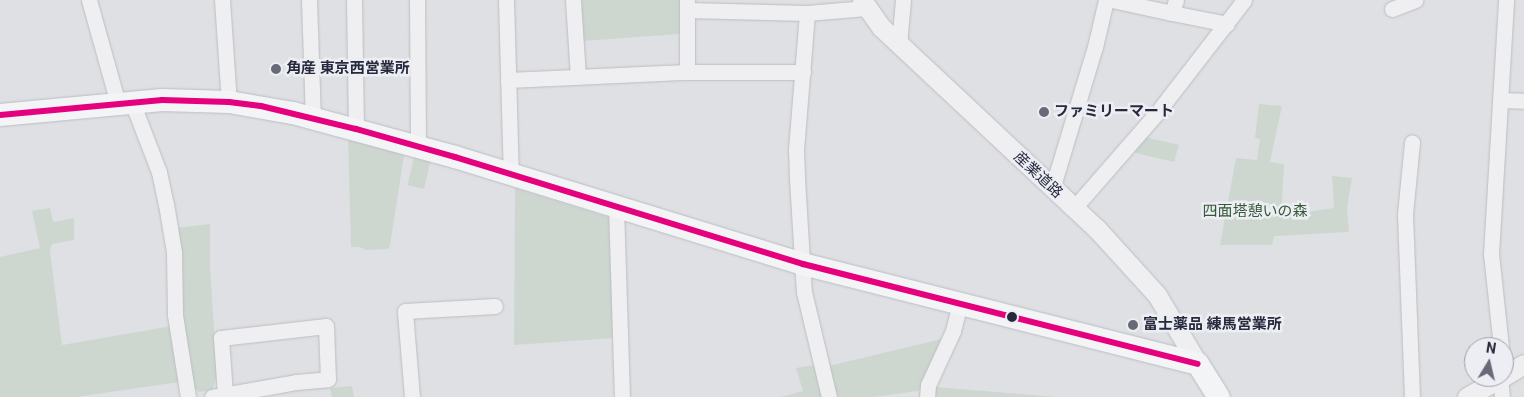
<!DOCTYPE html>
<html>
<head>
<meta charset="utf-8">
<style>
  body { margin:0 }
  #map { position:relative; width:1524px; height:397px; overflow:hidden; background:#dfe0e4; font-family:Roboto,"Noto Sans JP",sans-serif }
  div>[style] { position:absolute }
  [style*='--x'] { left:calc(var(--x)*1px); top:calc(var(--y)*1px); width:calc(var(--w)*1px); rotate:calc(var(--a)*1deg) }
  .green>* { inset:0; background:#cdd7d0; transform-origin:0 0 }
  .roads { filter:drop-shadow(0 0 1px #bcbdc1) drop-shadow(0 0 1px #bcbdc1) }
  .minor>* { height:15px; margin:-7.5px; padding:0 7.5px; transform-origin:7.5px; border-radius:7.5px; background:#efeff1 }
  .tertiary>* { height:19px; margin:-9.5px; padding:0 9.5px; transform-origin:9.5px; border-radius:9.5px; background:#efeff1 }
  .primary>* { height:22px; margin:-11px; padding:0 11px; transform-origin:11px; border-radius:11px; background:#f3f4f5 }
  .bus-1>* { height:6px; margin:-3px; padding:0 3px; transform-origin:3px; border-radius:3px; background:#e5007d }
  .dots>* { width:14px; height:14px; translate:-50% -50%; box-sizing:border-box; border:2px solid #eceef4; border-radius:50% }
  span { translate:-50% -50%; white-space:nowrap; text-align:center; line-height:1.15; -webkit-text-stroke:5px #eceef4; paint-order:stroke }
  .poi-label { font-size:15px; color:#272a3c; font-weight:700 }
  .left { translate:0 -50%; text-align:left }
  .street-label { font-size:15px; color:#272a3c }
  .park-label { font-size:15px; color:#355836 }
  .north { position:absolute; left:1464px; top:337px; width:50px; height:50px; box-sizing:border-box; background:#eceef4; border:1px solid #9da0aa; border-radius:50%; rotate:9deg; font-size:14px; font-weight:700; line-height:20px; text-align:center; color:#272a3c }
  .north::after { content:''; display:block; margin:auto; width:18px; height:22px; background:#676a77; clip-path:polygon(50% 0,100% 100%,50% 72%,0 100%) }
</style>
</head>
<body>
<div id="map">
  <div class="green">
    <i style="clip-path:polygon(579px 0,681px 0,680px 34px,582px 41px)"></i>
    <i style="clip-path:polygon(1259px 104px,1282px 106px,1270px 162px,1284px 164px,1282px 203px,1307px 212px,1334px 208px,1332px 176px,1352px 178px,1347px 208px,1349px 232px,1274px 236px,1272px 245px,1220px 245px,1236px 158px,1257px 160px,1260px 139px,1255px 138px)"></i>
    <i style="clip-path:polygon(1145px 137px,1179px 145px,1174px 162px,1132px 152px)"></i>
    <i style="clip-path:polygon(348px 139px,404px 155px,390px 246px,388px 249px,366px 250px,360px 247px,351px 247px)"></i>
    <i style="left:414px;top:157px;width:17px;height:29px;rotate:13deg"></i>
    <i style="clip-path:polygon(515px 188px,611px 218px,614px 338px,514px 345px)"></i>
    <i style="clip-path:polygon(50px 208px,53px 222px,74px 218px,74px 240px,52px 244px,50px 251px,62px 345px,172px 326px,179px 382px,76px 397px,0 397px,0 257px,40px 248px,32px 211px)"></i>
    <i style="clip-path:polygon(210px 224px,210px 267px,217px 376px,212px 390px,199px 392px,190px 384px,180px 311px,176px 228px)"></i>
    <i style="clip-path:polygon(942px 339px,923px 387px,918px 391px,874px 397px,781px 397px,803px 391px,796px 368px,814px 365px,816px 369px)"></i>
    <i style="clip-path:polygon(352px 386px,354px 397px,332px 397px,330px 388px)"></i>
    <i style="clip-path:polygon(935px 387px,1020px 394px,1056px 397px,934px 397px)"></i>
  </div>
  <div class="roads">
    <div class="minor">
      <i style="--x:89;--y:0;--w:108;--a:74.4"></i>
      <i style="--x:222;--y:0;--w:102;--a:86.1"></i>
      <i style="--x:309;--y:0;--w:118;--a:88.1"></i>
      <i style="--x:354;--y:0;--w:129;--a:89.1"></i>
      <i style="--x:417;--y:0;--w:146;--a:89.6"></i>
      <i style="--x:506;--y:0;--w:174;--a:88.4"></i>
      <i style="--x:573;--y:0;--w:77;--a:86.3"></i>
      <i style="--x:1112;--y:0;--w:61;--a:12.2"></i>
      <i style="--x:1172;--y:13;--w:14;--a:-73"></i>
      <i style="--x:687;--y:1;--w:71;--a:90"></i>
      <i style="--x:1392;--y:9;--w:25;--a:-21"></i>
      <i style="--x:687;--y:10;--w:120;--a:1.4"></i>
      <i style="--x:807;--y:13;--w:59;--a:-4.8"></i>
      <i style="--x:807;--y:13;--w:136;--a:94.6"></i>
      <i style="--x:796;--y:149;--w:30;--a:88"></i>
      <i style="--x:797;--y:179;--w:113;--a:86.5"></i>
      <i style="--x:804;--y:292;--w:108;--a:76.6"></i>
      <i style="--x:1172;--y:13;--w:56;--a:11.3"></i>
      <i style="--x:899;--y:44;--w:44;--a:-84.8"></i>
      <i style="--x:508;--y:80;--w:179;--a:-2.6"></i>
      <i style="--x:687;--y:72;--w:116;--a:0"></i>
      <i style="--x:1500;--y:100;--w:24;--a:2"></i>
      <i style="--x:132;--y:102;--w:75;--a:68.9"></i>
      <i style="--x:159;--y:172;--w:33;--a:78"></i>
      <i style="--x:166;--y:204;--w:49;--a:80.5"></i>
      <i style="--x:174;--y:252;--w:63;--a:89.1"></i>
      <i style="--x:175;--y:315;--w:83;--a:81"></i>
      <i style="--x:1052;--y:189;--w:148;--a:-73.2"></i>
      <i style="--x:1095;--y:47;--w:48;--a:-76.8"></i>
      <i style="--x:616;--y:207;--w:190;--a:88.2"></i>
      <i style="--x:1074;--y:208;--w:125;--a:-48.9"></i>
      <i style="--x:1156;--y:114;--w:144;--a:-52.3"></i>
      <i style="--x:1501;--y:347;--w:94;--a:-96.1"></i>
      <i style="--x:1491;--y:254;--w:254;--a:-86.6"></i>
      <i style="--x:1500;--y:378;--w:19;--a:84"></i>
      <i style="--x:212;--y:397;--w:85;--a:-10.1"></i>
      <i style="--x:296;--y:382;--w:32;--a:-5"></i>
      <i style="--x:328;--y:379;--w:53;--a:-92.2"></i>
      <i style="--x:326;--y:326;--w:106;--a:173.5"></i>
      <i style="--x:221;--y:338;--w:56;--a:85.9"></i>
      <i style="--x:412;--y:397;--w:86;--a:-94.7"></i>
      <i style="--x:405;--y:311;--w:90;--a:-3.2"></i>
      <i style="--x:927;--y:397;--w:12;--a:-85"></i>
      <i style="--x:928;--y:385;--w:60;--a:-65.2"></i>
      <i style="--x:953;--y:331;--w:29;--a:-76"></i>
      <i style="--x:1412;--y:397;--w:183;--a:-92.2"></i>
      <i style="--x:1405;--y:214;--w:72;--a:-84.4"></i>
    </div>
    <div class="tertiary">
      <i style="--x:862;--y:0;--w:33;--a:55"></i>
      <i style="--x:881;--y:27;--w:296;--a:43.1"></i>
      <i style="--x:1097;--y:229;--w:89;--a:47.7"></i>
      <i style="--x:1157;--y:295;--w:80;--a:59.3"></i>
      <i style="--x:1504;--y:376;--w:23;--a:-31"></i>
      <i style="--x:1467;--y:397;--w:40;--a:-29.7"></i>
    </div>
    <div class="primary">
      <i style="--x:0;--y:115;--w:163;--a:-5.3"></i>
      <i style="--x:162;--y:100;--w:67;--a:1.7"></i>
      <i style="--x:229;--y:102;--w:65;--a:9.8"></i>
      <i style="--x:293;--y:113;--w:168;--a:15.2"></i>
      <i style="--x:455;--y:157;--w:364;--a:17.1"></i>
      <i style="--x:803;--y:264;--w:407;--a:14.2"></i>
      <i style="--x:1198;--y:364;--w:39;--a:58"></i>
    </div>
  </div>
  <div class="bus-1">
    <i style="--x:0;--y:115;--w:163;--a:-5.3"></i>
    <i style="--x:162;--y:100;--w:67;--a:1.7"></i>
    <i style="--x:229;--y:102;--w:32;--a:7"></i>
    <i style="--x:261;--y:106;--w:98;--a:13.6"></i>
    <i style="--x:356;--y:129;--w:103;--a:15.8"></i>
    <i style="--x:455;--y:157;--w:364;--a:17.1"></i>
    <i style="--x:803;--y:264;--w:407;--a:14.2"></i>
  </div>
  <div class="dots">
    <i style="left:276px;top:69px;background:#676a77"></i>
    <i style="left:1044px;top:112px;background:#676a77"></i>
    <i style="left:1012px;top:317px;background:#272a3c"></i>
    <i style="left:1133px;top:325px;background:#676a77"></i>
  </div>
  <div class="poi-label">
    <span class="left" style="left:286px;top:69px">角産 東京西営業所</span>
    <span class="left" style="left:1054px;top:112px">ファミリーマート</span>
    <span class="left" style="left:1143px;top:325px">富士薬品 練馬営業所</span>
  </div>
  <div class="street-label">
    <span style="left:1038px;top:175px;rotate:43deg">産業道路</span>
  </div>
  <div class="park-label">
    <span style="left:1255px;top:212px">四面塔憩いの森</span>
  </div>
  <div class="north">N</div>
</div>
</body>
</html>
